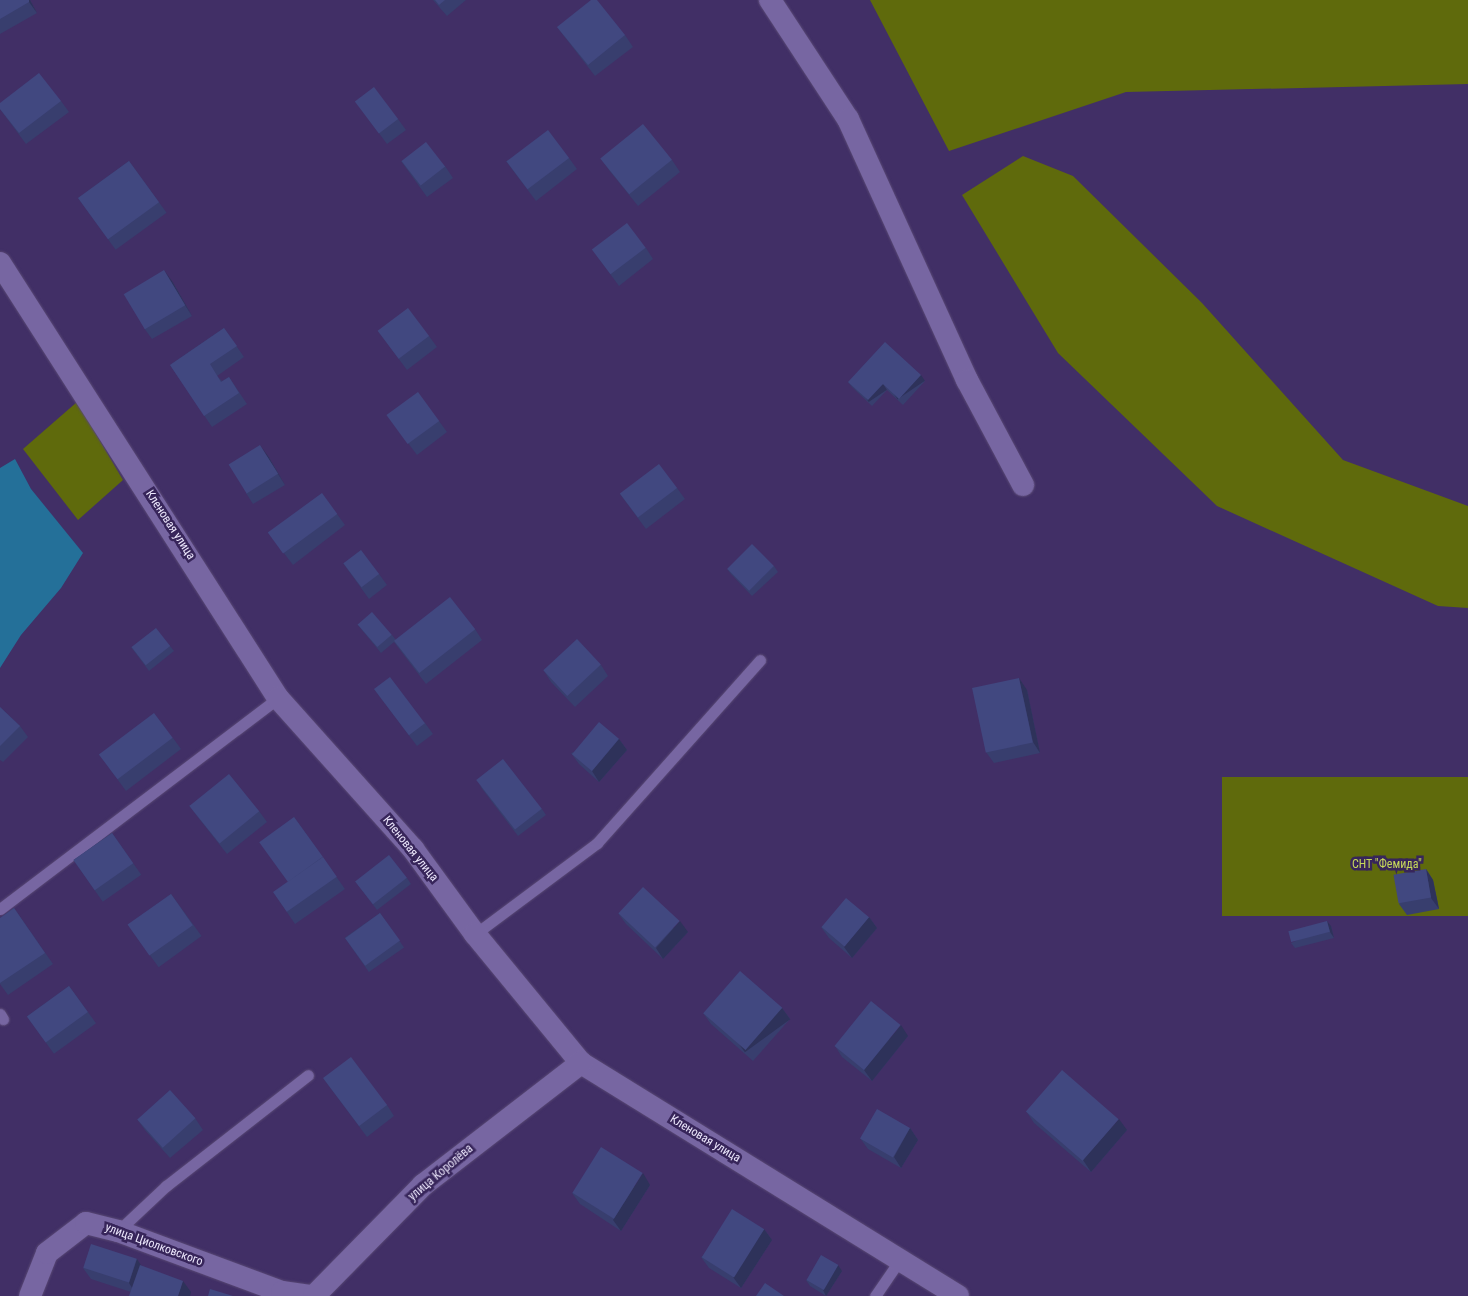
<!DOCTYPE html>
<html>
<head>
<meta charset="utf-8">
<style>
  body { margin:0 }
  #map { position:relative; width:1468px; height:1296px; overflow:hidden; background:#412f66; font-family:"Roboto Condensed",sans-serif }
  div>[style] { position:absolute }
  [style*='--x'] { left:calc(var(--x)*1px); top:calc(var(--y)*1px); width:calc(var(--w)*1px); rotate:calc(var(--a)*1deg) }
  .green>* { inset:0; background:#5f6a0c; transform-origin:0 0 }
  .water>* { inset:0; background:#247099 }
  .roads { filter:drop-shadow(0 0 1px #584874) drop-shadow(0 0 1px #584874) }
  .service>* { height:11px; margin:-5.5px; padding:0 5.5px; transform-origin:5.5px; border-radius:5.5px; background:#7766a2 }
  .minor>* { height:22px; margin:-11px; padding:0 11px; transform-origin:11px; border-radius:11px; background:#7766a2 }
  .wall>* { inset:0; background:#383e6e; transform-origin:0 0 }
  .shaded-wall>* { inset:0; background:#2e325a; transform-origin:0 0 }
  .building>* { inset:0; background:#414880; transform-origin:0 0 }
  span { translate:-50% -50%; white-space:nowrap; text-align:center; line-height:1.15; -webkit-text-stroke:5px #37255a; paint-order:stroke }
  .street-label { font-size:12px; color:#ede8fd }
  .park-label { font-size:12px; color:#c6d85a }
</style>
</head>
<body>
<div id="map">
  <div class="green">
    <i style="clip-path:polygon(870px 0,1468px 0,1468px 84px,1126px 92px,949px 151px)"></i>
    <i style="clip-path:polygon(1023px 156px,1073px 176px,1202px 303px,1343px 460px,1468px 506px,1468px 608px,1438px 606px,1217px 506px,1058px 353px,962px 195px)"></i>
    <i style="clip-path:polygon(77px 402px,123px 480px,78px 520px,23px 449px)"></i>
    <i style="left:1468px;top:777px;width:139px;height:246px;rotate:90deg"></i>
  </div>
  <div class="water">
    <i style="clip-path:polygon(15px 459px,31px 489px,83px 553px,61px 588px,21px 635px,0 668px,0 468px)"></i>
  </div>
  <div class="roads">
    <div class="service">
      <i style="--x:0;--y:909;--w:349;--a:-37.2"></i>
      <i style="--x:475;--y:934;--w:152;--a:-36.7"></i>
      <i style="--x:597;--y:843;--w:245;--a:-48.3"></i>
      <i style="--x:0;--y:1014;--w:6;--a:59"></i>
      <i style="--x:118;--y:1231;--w:66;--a:-43.2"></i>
      <i style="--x:166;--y:1186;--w:180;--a:-38"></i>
      <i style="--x:875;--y:1296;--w:46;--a:-55.6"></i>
    </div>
    <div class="minor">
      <i style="--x:770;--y:0;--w:142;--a:56.8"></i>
      <i style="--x:848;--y:119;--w:287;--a:65.5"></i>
      <i style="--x:967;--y:380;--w:119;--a:61.9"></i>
      <i style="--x:0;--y:263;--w:516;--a:57.42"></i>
      <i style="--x:278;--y:698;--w:203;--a:48.2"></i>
      <i style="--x:413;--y:849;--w:105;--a:53.9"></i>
      <i style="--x:475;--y:934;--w:167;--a:50.6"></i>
      <i style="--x:581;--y:1063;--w:443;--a:31.7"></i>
      <i style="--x:30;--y:1296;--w:46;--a:-68.4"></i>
      <i style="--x:47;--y:1253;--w:49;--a:-37.6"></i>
      <i style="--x:86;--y:1223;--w:33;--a:14"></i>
      <i style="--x:118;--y:1231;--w:175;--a:20.4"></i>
      <i style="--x:282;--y:1292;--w:30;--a:8"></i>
      <i style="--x:314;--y:1296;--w:156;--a:-45.5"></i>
      <i style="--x:423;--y:1185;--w:200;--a:-37.7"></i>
    </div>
  </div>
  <div class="wall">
    <i style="clip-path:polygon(0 0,30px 0,37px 13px,0 34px)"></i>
    <i style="clip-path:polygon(433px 0,466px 0,447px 16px)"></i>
    <i style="clip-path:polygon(557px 27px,625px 35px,633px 47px,595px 76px)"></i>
    <i style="clip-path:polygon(61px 101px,69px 112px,26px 144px,0 109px)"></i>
    <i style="clip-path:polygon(355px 101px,398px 119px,406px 130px,387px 144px)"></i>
    <i style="clip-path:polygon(569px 158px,577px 169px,536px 201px,506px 161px)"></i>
    <i style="clip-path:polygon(601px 159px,672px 160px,680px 172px,638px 206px,609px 170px)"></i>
    <i style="left:129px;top:161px;width:64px;height:63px;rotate:54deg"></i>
    <i style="clip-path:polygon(401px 161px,445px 166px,453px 178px,427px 197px)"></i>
    <i style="clip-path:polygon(646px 248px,653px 259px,619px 286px,592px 249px)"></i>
    <i style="clip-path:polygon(172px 281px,192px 316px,152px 339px,144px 328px)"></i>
    <i style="clip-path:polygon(224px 328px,244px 357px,217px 376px,222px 381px,229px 377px,247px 404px,212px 427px,170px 365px)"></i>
    <i style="clip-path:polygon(378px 331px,429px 336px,437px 347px,407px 370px)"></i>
    <i style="clip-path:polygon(925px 381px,903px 405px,887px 390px,872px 406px,852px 387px,848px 382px)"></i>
    <i style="clip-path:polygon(387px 415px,439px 421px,447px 432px,417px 455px)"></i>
    <i style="clip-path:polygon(268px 456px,285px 485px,253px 504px,246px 493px)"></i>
    <i style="clip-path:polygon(677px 488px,685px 499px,646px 529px,620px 494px)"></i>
    <i style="clip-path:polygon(337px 514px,345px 525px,293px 565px,268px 532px)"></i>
    <i style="clip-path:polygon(343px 563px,379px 574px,387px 585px,369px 599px)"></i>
    <i style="clip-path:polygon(774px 566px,778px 572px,752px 596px,731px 574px,727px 569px)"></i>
    <i style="clip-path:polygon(357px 624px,392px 635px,396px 640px,475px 629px,482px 640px,426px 684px,394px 642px,381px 653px)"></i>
    <i style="clip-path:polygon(170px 646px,174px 651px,149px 671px,131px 647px)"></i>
    <i style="clip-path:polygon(601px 665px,608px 676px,575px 707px,551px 682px,544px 671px)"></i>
    <i style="clip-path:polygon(374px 689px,425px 723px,433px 734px,417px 746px)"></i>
    <i style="clip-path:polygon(1027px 690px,1040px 753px,994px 763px,986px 752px)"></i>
    <i style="clip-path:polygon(0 707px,20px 726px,28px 737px,3px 762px,0 760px)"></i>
    <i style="clip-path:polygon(173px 738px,181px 749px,126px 791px,99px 754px)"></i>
    <i style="clip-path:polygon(619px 739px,627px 750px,599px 782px,579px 764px,571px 753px)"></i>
    <i style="clip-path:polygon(480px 786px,542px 809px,546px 815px,518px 836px)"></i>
    <i style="clip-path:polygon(189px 805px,259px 811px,267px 822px,227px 854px,197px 816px)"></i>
    <i style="clip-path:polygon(294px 817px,345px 889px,295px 924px,274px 893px,288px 883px)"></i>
    <i style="left:112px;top:833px;width:51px;height:47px;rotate:55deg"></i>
    <i style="clip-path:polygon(1426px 869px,1433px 880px,1439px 909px,1407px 915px,1399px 904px)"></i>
    <i style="clip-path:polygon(407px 878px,411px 884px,377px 910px,355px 881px)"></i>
    <i style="left:171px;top:894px;width:52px;height:53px;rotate:54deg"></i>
    <i style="clip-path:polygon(14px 908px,53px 964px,8px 995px,0 984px,0 918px)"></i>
    <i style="left:380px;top:913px;width:42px;height:43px;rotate:55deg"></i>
    <i style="clip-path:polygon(618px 913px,688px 932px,663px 959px,626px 924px)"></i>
    <i style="clip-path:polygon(869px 917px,877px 928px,852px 958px,829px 938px,821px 927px)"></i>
    <i style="clip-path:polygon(1331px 926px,1334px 938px,1295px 948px,1291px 943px)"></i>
    <i style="left:69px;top:986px;width:46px;height:52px;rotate:54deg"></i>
    <i style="clip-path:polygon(782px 1008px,790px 1019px,753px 1061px,711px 1024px,703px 1013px)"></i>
    <i style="clip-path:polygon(908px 1036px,872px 1081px,842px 1057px,835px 1046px)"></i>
    <i style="clip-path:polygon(323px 1078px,387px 1105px,394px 1116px,367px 1137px)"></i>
    <i style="clip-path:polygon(1026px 1111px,1127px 1130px,1091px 1172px,1034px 1123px)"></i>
    <i style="clip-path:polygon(195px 1118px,203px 1130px,170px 1158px,145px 1130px,137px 1119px)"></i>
    <i style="clip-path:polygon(910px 1128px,918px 1140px,901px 1168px,868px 1149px,860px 1138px)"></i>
    <i style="clip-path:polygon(650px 1185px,621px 1231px,580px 1204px,572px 1193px)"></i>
    <i style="clip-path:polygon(764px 1229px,772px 1240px,741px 1288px,709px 1268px,701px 1257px)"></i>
    <i style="clip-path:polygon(137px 1259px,141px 1266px,191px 1292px,131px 1292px,91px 1279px,83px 1268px)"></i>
    <i style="clip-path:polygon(842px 1271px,826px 1296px,810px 1286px,806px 1280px)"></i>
  </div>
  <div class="shaded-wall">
    <i style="clip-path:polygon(29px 0,30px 0,37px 13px,29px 2px)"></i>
    <i style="clip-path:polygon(164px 270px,172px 281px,192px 316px,185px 305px)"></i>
    <i style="left:921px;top:375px;width:7px;height:33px;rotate:56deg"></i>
    <i style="left:883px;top:384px;width:7px;height:22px;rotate:56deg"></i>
    <i style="clip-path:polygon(260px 445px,268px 456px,285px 485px,278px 474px)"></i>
    <i style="clip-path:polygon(1019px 678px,1027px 690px,1040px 753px,1033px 742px)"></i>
    <i style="clip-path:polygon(619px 739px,627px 750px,599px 782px,592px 771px)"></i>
    <i style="clip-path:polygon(1426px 869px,1433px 880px,1439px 909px,1431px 898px)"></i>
    <i style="clip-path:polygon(869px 917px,877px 928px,852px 958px,844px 947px)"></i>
    <i style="clip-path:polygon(680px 921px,688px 932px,663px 959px,656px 948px)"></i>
    <i style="clip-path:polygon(1327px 921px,1331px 926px,1334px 938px,1330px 932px)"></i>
    <i style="left:782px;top:1008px;width:14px;height:56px;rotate:54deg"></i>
    <i style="clip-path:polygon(901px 1025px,908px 1036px,872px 1081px,864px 1070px)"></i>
    <i style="clip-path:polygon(1119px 1119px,1127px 1130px,1091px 1172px,1083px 1160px)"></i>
    <i style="clip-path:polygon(910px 1128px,918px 1140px,901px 1168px,894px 1157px)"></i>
    <i style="clip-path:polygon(643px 1173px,650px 1185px,621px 1231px,613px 1220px)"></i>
    <i style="clip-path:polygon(764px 1229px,772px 1240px,741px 1288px,733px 1277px)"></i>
    <i style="clip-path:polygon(137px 1259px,144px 1270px,136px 1294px,129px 1283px)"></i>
    <i style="clip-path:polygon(838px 1265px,842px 1271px,826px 1296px,823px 1290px)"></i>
    <i style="clip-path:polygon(183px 1281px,191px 1292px,190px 1296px,178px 1296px)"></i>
  </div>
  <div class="building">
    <i style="clip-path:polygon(0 0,29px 0,29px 2px,0 19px)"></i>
    <i style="clip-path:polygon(435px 0,445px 0,439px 5px)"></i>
    <i style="clip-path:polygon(591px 0,597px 0,625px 35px,588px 65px,557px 27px)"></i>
    <i style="clip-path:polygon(39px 73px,61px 101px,19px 133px,0 109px,0 103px)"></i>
    <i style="left:374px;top:87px;width:40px;height:24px;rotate:53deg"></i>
    <i style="left:643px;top:124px;width:46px;height:55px;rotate:51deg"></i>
    <i style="left:548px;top:130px;width:35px;height:52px;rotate:53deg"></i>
    <i style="left:426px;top:142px;width:31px;height:31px;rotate:52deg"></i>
    <i style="left:129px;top:161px;width:51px;height:63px;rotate:54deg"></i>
    <i style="left:627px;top:223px;width:31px;height:44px;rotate:53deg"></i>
    <i style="left:164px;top:270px;width:41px;height:47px;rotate:59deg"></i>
    <i style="left:408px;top:308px;width:35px;height:38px;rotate:53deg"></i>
    <i style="clip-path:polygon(224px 328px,237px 346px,210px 364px,221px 382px,229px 377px,239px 393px,204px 416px,170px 365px)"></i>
    <i style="clip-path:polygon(885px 342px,921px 375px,899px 399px,883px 384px,868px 400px,848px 382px)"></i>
    <i style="left:418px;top:392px;width:36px;height:39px;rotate:54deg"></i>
    <i style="left:260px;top:445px;width:34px;height:37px;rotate:58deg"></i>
    <i style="left:659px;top:464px;width:30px;height:49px;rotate:53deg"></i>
    <i style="left:322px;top:493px;width:26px;height:67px;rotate:54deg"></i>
    <i style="left:752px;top:544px;width:31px;height:35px;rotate:45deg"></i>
    <i style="left:361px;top:550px;width:30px;height:22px;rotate:53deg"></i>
    <i style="left:450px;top:597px;width:41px;height:71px;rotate:52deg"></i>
    <i style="left:372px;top:612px;width:30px;height:19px;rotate:49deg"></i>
    <i style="left:156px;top:628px;width:23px;height:31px;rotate:52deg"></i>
    <i style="left:577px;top:639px;width:35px;height:46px;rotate:47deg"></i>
    <i style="left:390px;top:677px;width:58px;height:20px;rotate:53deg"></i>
    <i style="left:1019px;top:678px;width:66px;height:48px;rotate:78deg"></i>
    <i style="clip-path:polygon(0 707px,20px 726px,0 746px)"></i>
    <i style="left:154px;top:713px;width:31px;height:69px;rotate:53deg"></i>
    <i style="left:599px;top:722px;width:26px;height:42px;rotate:40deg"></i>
    <i style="left:503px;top:759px;width:63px;height:34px;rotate:52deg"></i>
    <i style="left:229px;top:774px;width:48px;height:51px;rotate:51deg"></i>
    <i style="left:294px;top:817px;width:49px;height:43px;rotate:54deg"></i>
    <i style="left:112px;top:833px;width:37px;height:47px;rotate:55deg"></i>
    <i style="left:389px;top:855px;width:29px;height:43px;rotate:52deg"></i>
    <i style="left:323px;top:857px;width:24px;height:61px;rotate:55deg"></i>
    <i style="left:1426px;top:869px;width:29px;height:33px;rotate:80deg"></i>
    <i style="left:643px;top:887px;width:50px;height:36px;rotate:43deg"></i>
    <i style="left:171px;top:894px;width:38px;height:53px;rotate:55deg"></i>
    <i style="left:846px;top:898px;width:30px;height:38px;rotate:40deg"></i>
    <i style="clip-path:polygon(14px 908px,45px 953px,0 983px,0 918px)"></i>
    <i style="left:380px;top:913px;width:34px;height:43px;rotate:54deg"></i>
    <i style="left:1327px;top:921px;width:11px;height:40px;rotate:75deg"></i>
    <i style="left:740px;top:971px;width:56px;height:56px;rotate:41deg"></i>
    <i style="left:69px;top:986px;width:32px;height:52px;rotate:54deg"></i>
    <i style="left:871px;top:1001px;width:38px;height:58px;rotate:39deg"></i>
    <i style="left:351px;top:1057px;width:60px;height:35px;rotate:53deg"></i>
    <i style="left:1062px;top:1070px;width:75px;height:55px;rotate:41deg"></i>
    <i style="left:170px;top:1090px;width:38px;height:44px;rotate:48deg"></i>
    <i style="left:877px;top:1109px;width:38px;height:34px;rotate:30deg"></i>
    <i style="left:601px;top:1147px;width:49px;height:54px;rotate:32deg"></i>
    <i style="left:732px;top:1209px;width:38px;height:57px;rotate:32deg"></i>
    <i style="left:91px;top:1244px;width:48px;height:25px;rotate:18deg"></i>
    <i style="left:821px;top:1255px;width:20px;height:29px;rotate:30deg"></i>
    <i style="clip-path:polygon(140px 1265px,183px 1281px,178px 1296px,129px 1296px)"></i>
    <i style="clip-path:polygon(765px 1283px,784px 1296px,756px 1296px)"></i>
    <i style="clip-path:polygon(210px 1289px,233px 1296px,208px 1296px)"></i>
  </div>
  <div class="street-label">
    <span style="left:170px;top:525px;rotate:57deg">Кленовая улица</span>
    <span style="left:410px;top:849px;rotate:51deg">Кленовая улица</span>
    <span style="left:705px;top:1139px;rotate:31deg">Кленовая улица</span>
    <span style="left:441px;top:1173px;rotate:-40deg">улица Королёва</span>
    <span style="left:154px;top:1245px;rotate:20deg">улица Циолковского</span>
  </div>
  <div class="park-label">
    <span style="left:1387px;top:865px">СНТ "Фемида"</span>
  </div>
</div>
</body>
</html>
